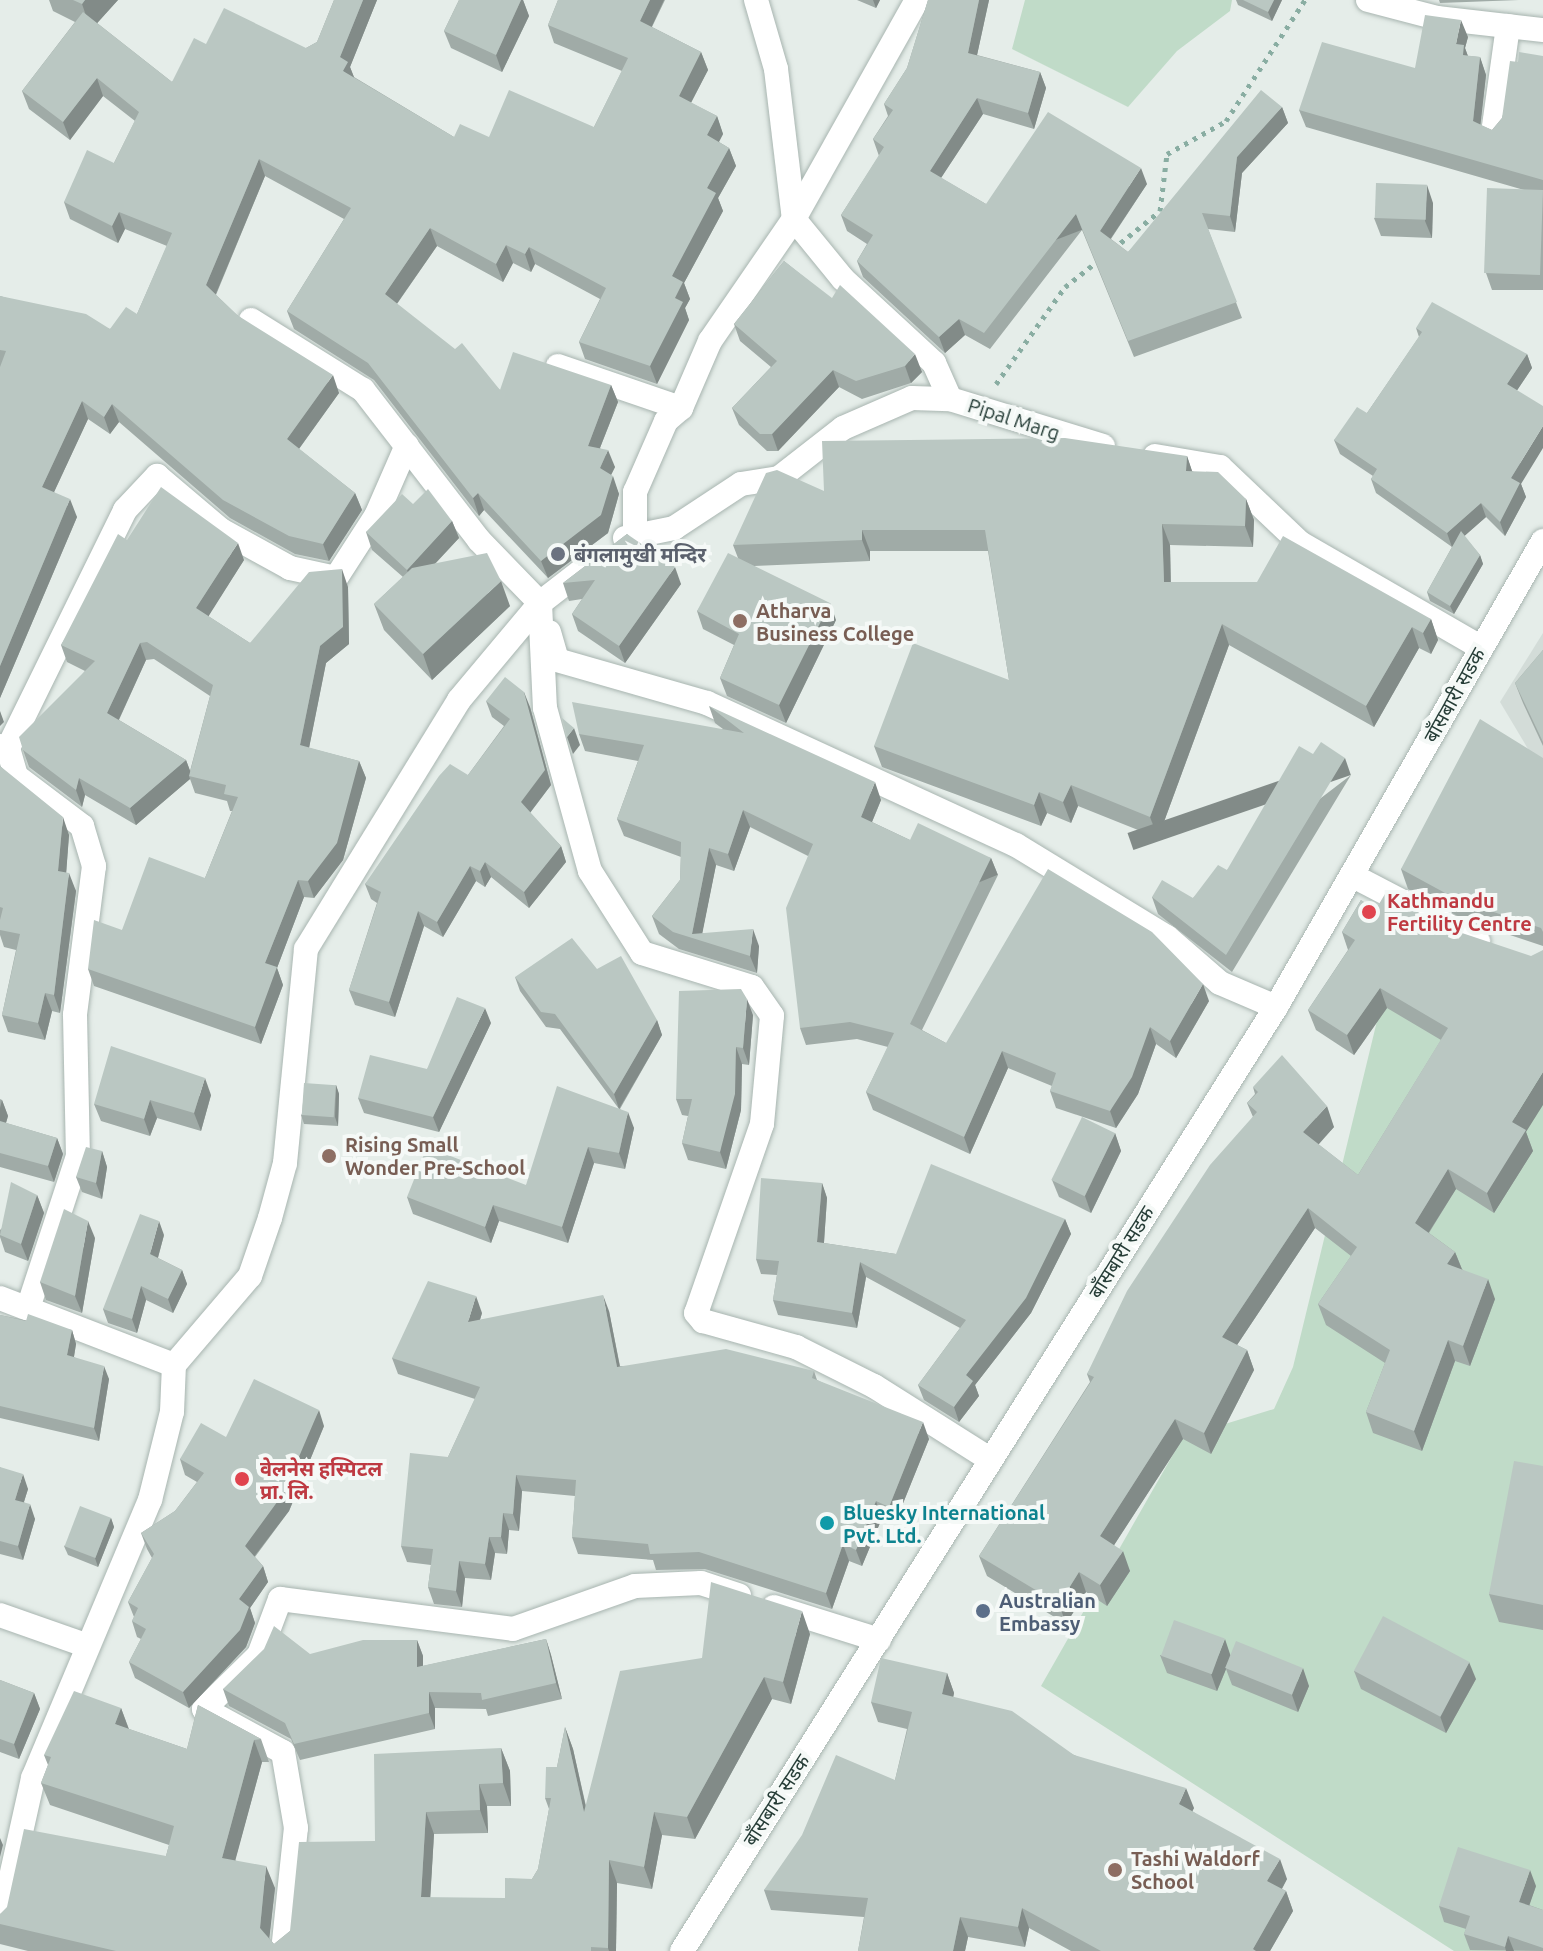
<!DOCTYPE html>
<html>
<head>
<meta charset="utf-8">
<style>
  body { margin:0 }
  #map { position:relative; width:1543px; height:1951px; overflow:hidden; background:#e5ede9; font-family:Ubuntu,"Noto Sans Devanagari",sans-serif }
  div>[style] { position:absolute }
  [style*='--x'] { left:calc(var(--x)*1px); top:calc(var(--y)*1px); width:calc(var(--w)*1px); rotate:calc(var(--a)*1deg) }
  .built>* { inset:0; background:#d3dcd8 }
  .green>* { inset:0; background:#c0dbc8 }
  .path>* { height:5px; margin-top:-2.5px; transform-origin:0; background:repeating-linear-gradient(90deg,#89ada2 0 4px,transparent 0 10px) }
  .roads { filter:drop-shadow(0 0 2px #a8b5b0) drop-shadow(0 0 2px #a8b5b0) }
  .street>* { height:24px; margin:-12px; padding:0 12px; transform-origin:12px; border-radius:12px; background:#fff }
  .secondary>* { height:24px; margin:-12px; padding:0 12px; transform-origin:12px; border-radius:12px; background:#fff }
  .wall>* { inset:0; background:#a0aba7 }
  .shaded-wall>* { inset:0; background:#828b88; transform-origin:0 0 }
  .building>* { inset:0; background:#bac7c2; transform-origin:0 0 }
  .dots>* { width:22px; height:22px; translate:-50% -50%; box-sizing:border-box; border:4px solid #f5f9f7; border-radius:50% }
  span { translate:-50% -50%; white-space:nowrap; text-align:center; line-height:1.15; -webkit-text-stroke:8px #f5f9f7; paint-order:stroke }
  .street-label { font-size:20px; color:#263d37 }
  .worship-label { font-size:20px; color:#5b616d; font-weight:700 }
  .left { translate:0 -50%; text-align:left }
  .education-label { font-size:20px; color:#785e54; font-weight:700 }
  .health-label { font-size:20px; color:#be3a42; font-weight:700 }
  .culture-label { font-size:20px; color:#0d838f; font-weight:700 }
  .service-label { font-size:20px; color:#4e5e75; font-weight:700 }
</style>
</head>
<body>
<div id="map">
  <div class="built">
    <i style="clip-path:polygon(1543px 633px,1543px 774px,1500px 702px)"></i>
  </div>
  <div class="green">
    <i style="clip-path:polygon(1025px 0,1232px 0,1230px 11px,1177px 51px,1128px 107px,1012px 49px)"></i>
    <i style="clip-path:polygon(1385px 988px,1543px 992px,1543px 1951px,1454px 1951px,1041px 1686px,1183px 1437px,1274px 1409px,1293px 1367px)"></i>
  </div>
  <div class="path">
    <i style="--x:1113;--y:249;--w:60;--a:-39"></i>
    <i style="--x:1160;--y:211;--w:57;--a:-83"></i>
    <i style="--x:1167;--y:154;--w:68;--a:-29.2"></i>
    <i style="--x:1226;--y:121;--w:145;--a:-56.9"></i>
    <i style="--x:996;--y:384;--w:119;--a:-54.6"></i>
    <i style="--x:1065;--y:287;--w:43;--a:-38.5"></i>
  </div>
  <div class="roads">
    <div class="street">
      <i style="--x:756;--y:0;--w:72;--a:73.8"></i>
      <i style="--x:776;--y:69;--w:151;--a:83.2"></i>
      <i style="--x:794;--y:219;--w:77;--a:50.8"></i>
      <i style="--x:843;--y:279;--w:124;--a:42.7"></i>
      <i style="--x:934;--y:363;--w:39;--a:66"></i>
      <i style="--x:950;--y:399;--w:160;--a:17.1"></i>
      <i style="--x:1368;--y:0;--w:71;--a:14.6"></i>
      <i style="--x:1437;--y:18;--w:107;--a:6.5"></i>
      <i style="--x:1493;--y:133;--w:108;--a:-82"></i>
      <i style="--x:558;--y:366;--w:130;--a:18.9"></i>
      <i style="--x:1155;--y:456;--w:66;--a:9.6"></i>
      <i style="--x:1220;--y:467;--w:110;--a:43.5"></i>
      <i style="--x:1300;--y:543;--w:208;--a:30"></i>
      <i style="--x:635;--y:531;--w:39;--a:-90"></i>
      <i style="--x:635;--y:492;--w:77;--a:-66.4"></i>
      <i style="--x:666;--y:421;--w:20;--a:-41"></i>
      <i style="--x:681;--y:408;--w:73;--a:-66.6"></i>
      <i style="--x:710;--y:341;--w:148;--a:-55.5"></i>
      <i style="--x:794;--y:219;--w:251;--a:-60.7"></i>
      <i style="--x:625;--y:538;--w:50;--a:-11.5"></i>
      <i style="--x:674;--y:528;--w:80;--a:-33.3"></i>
      <i style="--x:741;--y:484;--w:38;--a:-9"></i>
      <i style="--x:779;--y:478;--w:81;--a:-38"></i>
      <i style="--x:843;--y:428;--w:75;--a:-23.5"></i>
      <i style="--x:912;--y:398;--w:38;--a:2"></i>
      <i style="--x:540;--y:603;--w:105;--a:87.3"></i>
      <i style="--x:545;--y:708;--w:169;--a:74.6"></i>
      <i style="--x:590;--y:871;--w:97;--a:57.6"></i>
      <i style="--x:642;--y:953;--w:115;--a:17.2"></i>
      <i style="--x:752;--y:987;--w:35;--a:55"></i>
      <i style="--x:772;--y:1016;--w:108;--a:95.3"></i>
      <i style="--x:762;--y:1124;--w:200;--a:109.2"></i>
      <i style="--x:696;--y:1313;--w:11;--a:49"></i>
      <i style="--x:703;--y:1321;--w:97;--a:15.6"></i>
      <i style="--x:796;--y:1347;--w:87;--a:26.6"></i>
      <i style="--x:874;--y:1386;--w:138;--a:32.3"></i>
      <i style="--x:540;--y:603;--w:62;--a:-37.8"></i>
      <i style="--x:549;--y:632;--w:29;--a:74"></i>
      <i style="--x:557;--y:660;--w:156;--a:16"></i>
      <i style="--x:707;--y:703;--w:340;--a:24.7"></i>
      <i style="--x:1016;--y:845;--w:177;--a:31.4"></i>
      <i style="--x:1167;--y:937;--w:70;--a:41"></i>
      <i style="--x:1220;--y:983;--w:61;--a:23.2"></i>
      <i style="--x:0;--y:746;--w:8;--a:14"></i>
      <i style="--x:8;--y:748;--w:265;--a:-63.8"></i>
      <i style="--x:125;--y:510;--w:47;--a:-46.7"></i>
      <i style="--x:157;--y:476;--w:84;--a:40.2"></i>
      <i style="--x:221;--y:530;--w:79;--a:28.8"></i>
      <i style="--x:290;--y:568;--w:47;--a:12.3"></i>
      <i style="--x:336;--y:578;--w:74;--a:-57.2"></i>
      <i style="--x:376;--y:516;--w:77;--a:-66.4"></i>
      <i style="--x:8;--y:748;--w:29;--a:74"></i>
      <i style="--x:16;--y:776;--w:83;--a:37.1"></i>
      <i style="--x:82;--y:826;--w:42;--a:73.3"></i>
      <i style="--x:94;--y:866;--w:150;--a:97.3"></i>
      <i style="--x:75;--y:1015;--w:141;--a:88.8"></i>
      <i style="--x:78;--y:1156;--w:160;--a:108.2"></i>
      <i style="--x:1353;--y:876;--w:141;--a:27.5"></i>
      <i style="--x:0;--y:1298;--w:186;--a:21.1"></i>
      <i style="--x:774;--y:1607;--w:110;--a:17.4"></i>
      <i style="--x:0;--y:1615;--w:90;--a:19.4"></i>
      <i style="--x:0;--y:1926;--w:152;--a:-77.4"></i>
      <i style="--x:33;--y:1778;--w:302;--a:-67.2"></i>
      <i style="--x:150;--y:1500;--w:91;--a:-76"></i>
      <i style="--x:172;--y:1412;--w:47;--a:-87.6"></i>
      <i style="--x:174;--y:1365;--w:117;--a:-49.5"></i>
      <i style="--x:250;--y:1276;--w:61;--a:-71"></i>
      <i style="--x:270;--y:1218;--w:57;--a:-74.7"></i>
      <i style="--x:285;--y:1163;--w:215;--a:-84.4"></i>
      <i style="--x:306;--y:949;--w:292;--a:-58.4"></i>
      <i style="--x:459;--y:700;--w:126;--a:-50.1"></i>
      <i style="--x:540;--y:603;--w:88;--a:-134.1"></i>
      <i style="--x:479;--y:540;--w:190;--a:-127.7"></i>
      <i style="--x:363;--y:390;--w:132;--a:-148"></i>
      <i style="--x:283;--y:1951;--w:124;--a:-84"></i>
      <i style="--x:296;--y:1828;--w:77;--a:-99.7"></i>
      <i style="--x:283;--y:1752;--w:90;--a:-151.4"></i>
      <i style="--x:204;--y:1709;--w:77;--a:-44.5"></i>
      <i style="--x:259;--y:1655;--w:60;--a:-69.4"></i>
      <i style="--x:280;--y:1599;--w:235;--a:7.3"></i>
      <i style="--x:513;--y:1629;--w:129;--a:-19.4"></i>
      <i style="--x:635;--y:1586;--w:66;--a:-2.6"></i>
      <i style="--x:701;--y:1583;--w:40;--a:18"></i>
    </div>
    <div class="secondary">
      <i style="--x:682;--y:1951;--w:1115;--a:-57.82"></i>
      <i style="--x:1276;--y:1007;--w:537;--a:-60.19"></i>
    </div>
  </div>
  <div class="wall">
    <i style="clip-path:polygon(49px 0,118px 0,97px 23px,172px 82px,206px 44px,306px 48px,317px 42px,334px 0,377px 0,350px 67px,354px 77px,454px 137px,489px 137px,594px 127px,622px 71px,554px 43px,548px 25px,558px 0,665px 0,652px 27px,701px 52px,708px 70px,691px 103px,717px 116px,723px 134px,719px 142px,729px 148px,736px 166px,718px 198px,723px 211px,684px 283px,690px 299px,685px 308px,689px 320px,657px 384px,585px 359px,579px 342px,600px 299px,535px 264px,531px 272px,513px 263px,503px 282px,437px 246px,397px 304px,500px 390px,611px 385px,618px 402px,600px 448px,615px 467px,611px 475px,619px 494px,608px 533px,548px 578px,484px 510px,479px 516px,374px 380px,294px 329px,287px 311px,344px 219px,265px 176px,216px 295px,237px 315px,339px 393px,299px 449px,355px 493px,362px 510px,329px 561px,295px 554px,230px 518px,119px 422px,110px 434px,88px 419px,54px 492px,77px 517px,0 698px,0 296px,110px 329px,137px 314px,167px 246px,125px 229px,118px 243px,70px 219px,64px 202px,114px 163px,135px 121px,103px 96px,70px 140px,29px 109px,22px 91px,75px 22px,53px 11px)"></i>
    <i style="clip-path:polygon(459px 0,523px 0,529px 16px,502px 72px,451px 48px,444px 31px)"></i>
    <i style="clip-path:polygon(857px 0,880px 0,876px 8px)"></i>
    <i style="clip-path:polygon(928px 0,989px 0,977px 55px,1040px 72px,1046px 88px,1034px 129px,983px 114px,941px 178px,986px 204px,1147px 184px,1111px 239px,1128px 252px,1282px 107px,1288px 123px,1242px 173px,1235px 232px,1208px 229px,1242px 318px,1134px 357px,1082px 230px,990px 349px,965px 335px,945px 353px,863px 277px,857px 261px,867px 244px,847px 231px,841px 215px,879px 156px,873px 139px,888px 116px,884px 104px,907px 68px)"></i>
    <i style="clip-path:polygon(1236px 0,1282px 0,1272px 21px,1238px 5px)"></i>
    <i style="clip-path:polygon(1439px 0,1519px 0,1440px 3px)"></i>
    <i style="clip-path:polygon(1468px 37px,1465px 48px,1468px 56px,1480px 57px,1486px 75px,1480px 125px,1492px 130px,1502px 118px,1518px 62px,1543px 56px,1543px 290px,1492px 290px,1486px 273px,1524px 190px,1306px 127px,1299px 110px,1415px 68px)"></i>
    <i style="clip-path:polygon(1433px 203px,1432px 238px,1381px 236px,1374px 218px)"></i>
    <i style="clip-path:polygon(784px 261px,922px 372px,911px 383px,862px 399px,839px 387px,778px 451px,767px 451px,739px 425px,732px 408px,771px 367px,740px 341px,734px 324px)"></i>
    <i style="clip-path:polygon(1416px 328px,1527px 354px,1532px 368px,1517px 390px,1521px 484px,1526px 497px,1505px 536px,1486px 517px,1464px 536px,1480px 555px,1483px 564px,1454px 614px,1430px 601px,1427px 592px,1452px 547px,1376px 493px,1371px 479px,1373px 476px,1340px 454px,1334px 440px,1367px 413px,1419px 337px)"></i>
    <i style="clip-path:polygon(1187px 456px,1192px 471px,1246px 499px,1254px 520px,1253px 547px,1170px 545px,1171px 582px,1431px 619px,1438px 640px,1431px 654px,1419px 648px,1374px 727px,1229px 645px,1158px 838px,1078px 806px,1071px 823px,1047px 813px,1041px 826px,882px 767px,874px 746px,1009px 680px,988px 551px,870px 551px,870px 561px,754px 566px,836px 620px,786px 723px,727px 696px,720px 678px,734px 645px,703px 629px,697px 611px,738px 558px,733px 545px,824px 491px)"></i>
    <i style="clip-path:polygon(413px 504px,452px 521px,459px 538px,435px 564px,510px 606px,432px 680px,384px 630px,374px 604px,403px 577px,372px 550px,366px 532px)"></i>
    <i style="clip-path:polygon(627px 534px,681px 584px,625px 663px,578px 631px,572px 614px,582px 599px,569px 601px,563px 583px)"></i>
    <i style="clip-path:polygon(evenodd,127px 540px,244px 560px,208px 616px,250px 643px,348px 587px,349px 644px,326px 663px,309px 748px,359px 761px,366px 778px,343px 860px,314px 898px,304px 897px,277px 968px,283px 985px,261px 1044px,94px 986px,88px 969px,122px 930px,205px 878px,232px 811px,230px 811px,227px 801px,195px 793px,190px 779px,136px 825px,85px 795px,82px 807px,29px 767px,23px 750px,85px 671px,67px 662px,61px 645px,127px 540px,154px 659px,210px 696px,190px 771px,186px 760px,119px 720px,146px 660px,154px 659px)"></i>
    <i style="clip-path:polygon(1543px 650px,1543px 746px,1523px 703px,1515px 683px)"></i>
    <i style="clip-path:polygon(486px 701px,530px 707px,551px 785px,530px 813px,561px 846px,566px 862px,529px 908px,491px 877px,485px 887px,476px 881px,443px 937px,424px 926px,395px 1017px,355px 1005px,349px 990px,377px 903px,371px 899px,365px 884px,468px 775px,504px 726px,492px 717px)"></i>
    <i style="clip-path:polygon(709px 706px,881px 800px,872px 822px,910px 840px,991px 858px,998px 875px,922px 1030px,946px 1043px,1209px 1001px,1176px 1058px,1156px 1044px,1138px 1094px,1116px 1128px,1056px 1108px,1050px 1091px,1052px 1086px,1008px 1068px,970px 1154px,873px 1110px,866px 1092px,888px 1047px,857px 1039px,806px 1045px,800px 1028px,808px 856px,750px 827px,734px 871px,716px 865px,702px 933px,759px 946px,757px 973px,679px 949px,659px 934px,652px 916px,680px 880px,681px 857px,624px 836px,617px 819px,638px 761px,585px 751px,579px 734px,723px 729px,715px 723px)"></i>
    <i style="clip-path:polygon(1543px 758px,1543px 946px,1465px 920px,1408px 889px,1401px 869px)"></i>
    <i style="clip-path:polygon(0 766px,69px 835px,66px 873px,76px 891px,60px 1013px,52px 1011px,45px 1040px,8px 1032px,2px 1015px,16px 950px,4px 947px,0 935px)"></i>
    <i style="clip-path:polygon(1351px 775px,1232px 972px,1158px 914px,1152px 897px,1193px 898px,1227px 870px)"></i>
    <i style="clip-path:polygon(1361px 900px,1526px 1132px,1533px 1151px,1494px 1213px,1456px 1189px,1429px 1233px,1455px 1252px,1462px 1269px,1495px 1299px,1470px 1366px,1455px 1361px,1422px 1451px,1373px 1433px,1366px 1412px,1385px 1363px,1326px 1325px,1318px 1304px,1351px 1256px,1315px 1228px,1237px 1345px,1247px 1350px,1254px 1370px,1211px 1454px,1183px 1439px,1114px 1545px,1130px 1571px,1107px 1606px,1086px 1592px,1066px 1624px,987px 1576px,979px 1556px,1090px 1382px,1087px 1374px,1253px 1117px,1247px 1103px,1255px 1094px,1253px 1087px,1334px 1127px,1318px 1144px,1358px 1175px,1441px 1040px,1387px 1008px,1354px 1055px,1316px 1030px,1308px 1010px,1348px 950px,1342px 932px)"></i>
    <i style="clip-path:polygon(515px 977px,657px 1020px,662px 1035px,620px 1109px,634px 1128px,625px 1169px,594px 1163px,568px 1243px,499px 1221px,491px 1243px,413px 1214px,407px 1197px,526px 1185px,619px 1109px,560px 1029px,546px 1027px,520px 991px)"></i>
    <i style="clip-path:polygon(753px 1015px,749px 1065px,742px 1064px,741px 1110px,726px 1169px,688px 1160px,682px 1143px,688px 1116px,682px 1115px,676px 1099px)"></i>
    <i style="clip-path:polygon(491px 1023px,439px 1132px,364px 1113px,358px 1098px,427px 1069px)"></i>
    <i style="clip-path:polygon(336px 1085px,339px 1094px,338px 1126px,304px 1124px,301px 1115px)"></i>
    <i style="clip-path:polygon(211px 1095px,201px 1131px,157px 1118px,150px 1136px,101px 1121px,94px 1104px)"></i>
    <i style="clip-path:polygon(0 1099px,2px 1100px,8px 1116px,6px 1123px,57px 1138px,63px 1154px,54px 1182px,0 1167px)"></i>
    <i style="clip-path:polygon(1115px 1133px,1121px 1151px,1091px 1213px,1059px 1197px,1052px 1180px)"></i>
    <i style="clip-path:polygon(102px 1151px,107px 1167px,102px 1199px,82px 1192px,76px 1177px)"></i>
    <i style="clip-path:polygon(822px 1183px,827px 1198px,824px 1243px,896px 1254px,1065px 1219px,1071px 1234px,1031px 1313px,975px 1385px,979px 1396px,959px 1422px,924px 1400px,918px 1385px,960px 1328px,866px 1277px,857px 1328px,778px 1315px,773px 1300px,777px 1275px,761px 1274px,756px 1259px)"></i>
    <i style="clip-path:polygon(37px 1195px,44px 1213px,28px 1261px,5px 1252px,0 1237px,0 1230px)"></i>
    <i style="clip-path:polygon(164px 1235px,158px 1258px,182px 1270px,187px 1284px,173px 1313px,146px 1300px,137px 1333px,108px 1323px,103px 1309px)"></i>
    <i style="clip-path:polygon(95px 1238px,82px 1313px,46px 1300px,40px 1282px)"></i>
    <i style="clip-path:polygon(609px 1311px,620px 1366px,814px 1371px,817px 1380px,929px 1439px,895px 1523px,882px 1518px,862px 1566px,849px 1561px,832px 1609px,705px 1569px,656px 1570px,653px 1560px,578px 1554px,572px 1537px,575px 1496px,522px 1491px,519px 1531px,509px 1530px,507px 1554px,495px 1553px,491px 1580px,465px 1578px,462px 1607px,434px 1604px,428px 1587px,431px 1565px,407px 1562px,401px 1546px,448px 1457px,475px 1399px,398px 1374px,392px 1358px,482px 1313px,480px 1320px)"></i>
    <i style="clip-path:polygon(0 1315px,72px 1330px,76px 1344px,74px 1357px,109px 1379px,99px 1441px,0 1418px)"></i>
    <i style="clip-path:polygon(324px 1426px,289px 1511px,255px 1557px,263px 1566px,268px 1582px,250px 1608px,255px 1623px,246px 1647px,189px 1708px,135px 1678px,129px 1662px,141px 1639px,137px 1637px,132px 1621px,134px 1617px,128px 1602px,152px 1558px,147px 1549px,141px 1533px,175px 1511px,197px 1482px,185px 1475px,180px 1459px,226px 1437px)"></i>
    <i style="clip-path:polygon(1543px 1466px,1543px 1630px,1499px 1622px,1489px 1594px)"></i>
    <i style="clip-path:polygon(0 1467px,28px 1489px,24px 1502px,35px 1519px,23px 1560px,0 1554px)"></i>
    <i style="clip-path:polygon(111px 1518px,114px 1527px,98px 1567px,68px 1555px,64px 1546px)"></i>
    <i style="clip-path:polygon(810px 1634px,791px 1704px,772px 1699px,695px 1839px,662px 1835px,652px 1889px,617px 1883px,616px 1951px,28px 1951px,0 1944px,0 1914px,166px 1856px,169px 1845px,50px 1805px,41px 1783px,48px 1765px,44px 1755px,121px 1708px,129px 1729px,187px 1749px,198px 1705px,261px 1739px,269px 1762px,262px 1762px,235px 1860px,275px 1888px,269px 1938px,274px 1944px,290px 1931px,375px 1841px,501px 1748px,510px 1771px,511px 1806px,487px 1806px,488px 1833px,434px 1834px,430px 1898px,505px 1898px,532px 1879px,538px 1869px,549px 1809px,545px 1798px,557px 1767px,565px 1727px,573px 1749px,586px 1806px,702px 1658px)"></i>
    <i style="clip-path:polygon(546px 1639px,551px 1655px,562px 1699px,488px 1716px,486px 1709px,435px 1708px,435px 1729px,300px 1760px,291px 1739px,229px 1706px,223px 1689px,417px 1640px,423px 1656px,423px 1666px)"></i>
    <i style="clip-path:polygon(1160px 1655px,1230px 1655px,1309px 1686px,1298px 1712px,1232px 1685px,1226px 1669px,1217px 1691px,1167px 1673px)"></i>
    <i style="clip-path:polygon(1354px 1671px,1476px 1679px,1446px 1733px,1361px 1689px)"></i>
    <i style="clip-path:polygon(947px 1673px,954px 1693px,953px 1697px,1074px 1755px,1194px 1808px,1192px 1811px,1287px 1879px,1282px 1889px,1286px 1891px,1293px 1911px,1270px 1951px,1071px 1951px,1029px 1928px,1025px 1947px,968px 1937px,965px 1951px,858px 1951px,864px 1917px,771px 1910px,764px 1890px,895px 1780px,907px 1729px,878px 1722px,871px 1702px)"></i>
    <i style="clip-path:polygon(0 1680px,34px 1693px,40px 1709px,19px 1759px,0 1752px)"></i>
    <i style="clip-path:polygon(1536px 1886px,1529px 1905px,1543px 1910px,1543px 1951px,1470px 1950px,1464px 1934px,1466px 1929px,1444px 1922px,1439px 1906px)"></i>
  </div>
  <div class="shaded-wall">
    <i style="clip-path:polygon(85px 0,118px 0,91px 30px,82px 4px)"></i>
    <i style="clip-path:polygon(363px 0,377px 0,350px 67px,355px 80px,343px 71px,340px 57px)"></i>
    <i style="clip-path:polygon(521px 0,523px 0,529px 16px,502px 72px,496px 55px)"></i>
    <i style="clip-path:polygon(650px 0,664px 0,646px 39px,640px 21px)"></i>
    <i style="clip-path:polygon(873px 0,880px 0,876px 8px)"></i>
    <i style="clip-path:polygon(979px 0,989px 0,974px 69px,968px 53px)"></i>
    <i style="clip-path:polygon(1274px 0,1282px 0,1272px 21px,1268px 12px)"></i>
    <i style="clip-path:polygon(1461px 20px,1468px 37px,1465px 48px,1470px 62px,1469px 72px,1456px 44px)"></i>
    <i style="clip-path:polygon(701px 52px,708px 70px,685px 114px,679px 96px)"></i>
    <i style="clip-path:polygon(1480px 57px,1486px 75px,1479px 138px,1473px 121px)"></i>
    <i style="clip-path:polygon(1040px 72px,1046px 88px,1034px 129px,1028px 113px)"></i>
    <i style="clip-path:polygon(97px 78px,103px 96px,70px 140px,63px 122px)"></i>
    <i style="clip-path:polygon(977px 98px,983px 114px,935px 187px,930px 171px)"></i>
    <i style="clip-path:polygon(1282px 107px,1288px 123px,1242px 173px,1235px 232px,1230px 216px,1237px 157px)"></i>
    <i style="clip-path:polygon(717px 116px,723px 134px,713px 153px,707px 135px)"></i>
    <i style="clip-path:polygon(729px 148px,736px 166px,718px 198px,723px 211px,684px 283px,690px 299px,685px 308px,689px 320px,657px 384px,650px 366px,675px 298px,672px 276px,707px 188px)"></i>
    <i style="clip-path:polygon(259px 159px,265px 176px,212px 303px,206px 285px)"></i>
    <i style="clip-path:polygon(1141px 168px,1147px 184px,1105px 247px,1100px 231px)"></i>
    <i style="clip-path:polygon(1427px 185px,1433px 203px,1432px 238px,1425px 221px)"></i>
    <i style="clip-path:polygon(119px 212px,125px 229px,118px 243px,112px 226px)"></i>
    <i style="left:1076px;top:214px;width:17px;height:150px;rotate:69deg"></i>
    <i style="clip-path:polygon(430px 228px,437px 246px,391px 312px,385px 294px)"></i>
    <i style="clip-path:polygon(506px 245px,513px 263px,503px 282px,496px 264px)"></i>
    <i style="clip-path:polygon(529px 247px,535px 264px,531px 272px,525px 254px)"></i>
    <i style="clip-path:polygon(959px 319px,965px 335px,945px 353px,939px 337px)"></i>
    <i style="clip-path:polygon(915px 354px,922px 372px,911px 383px,905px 366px)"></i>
    <i style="clip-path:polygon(1527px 354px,1532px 368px,1512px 398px,1507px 384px)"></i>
    <i style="clip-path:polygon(833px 370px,839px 387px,778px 451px,772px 434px)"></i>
    <i style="clip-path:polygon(333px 375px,339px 393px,293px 457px,287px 439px)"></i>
    <i style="clip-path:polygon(611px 385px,618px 402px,594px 463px,588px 446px)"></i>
    <i style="clip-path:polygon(82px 401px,88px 419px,48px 505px,42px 487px)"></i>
    <i style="clip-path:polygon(112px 404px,119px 422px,110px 434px,104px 417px)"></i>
    <i style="clip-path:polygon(1543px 426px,1543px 448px,1521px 484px,1526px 497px,1505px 536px,1500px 522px,1511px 478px)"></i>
    <i style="clip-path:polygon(608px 450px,615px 467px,606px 485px,600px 468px)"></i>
    <i style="clip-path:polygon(1187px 456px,1194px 477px,1186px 471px)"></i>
    <i style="clip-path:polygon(613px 476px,619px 494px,608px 533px,548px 578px,541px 561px)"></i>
    <i style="clip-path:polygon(355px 493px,362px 510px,329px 561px,323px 544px)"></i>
    <i style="clip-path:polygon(478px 493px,484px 510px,479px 516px,473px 498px)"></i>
    <i style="clip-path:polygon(70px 499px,77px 517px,0 698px,0 666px)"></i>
    <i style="clip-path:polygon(1246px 499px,1254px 520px,1253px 547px,1245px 526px)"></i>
    <i style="clip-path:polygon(1481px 503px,1486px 517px,1452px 547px,1447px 533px)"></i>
    <i style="clip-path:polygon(452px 521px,459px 538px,413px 587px,407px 570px)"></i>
    <i style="clip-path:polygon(1162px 524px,1170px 545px,1171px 603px,1164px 582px)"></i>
    <i style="clip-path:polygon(862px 530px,870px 551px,870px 561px,862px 540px)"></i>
    <i style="clip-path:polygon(238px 543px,244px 560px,203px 625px,196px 608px)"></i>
    <i style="clip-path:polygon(1480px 555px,1483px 564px,1454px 614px,1450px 606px)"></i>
    <i style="clip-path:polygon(675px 567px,681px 584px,625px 663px,619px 646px)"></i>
    <i style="clip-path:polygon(342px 569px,348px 587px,349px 644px,326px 663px,306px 763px,300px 745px,320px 646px)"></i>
    <i style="clip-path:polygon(501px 581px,510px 606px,432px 680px,423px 654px)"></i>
    <i style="clip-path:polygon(830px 603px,836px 620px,786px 723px,779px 705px)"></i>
    <i style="clip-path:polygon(1431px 619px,1438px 640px,1431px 654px,1423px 633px)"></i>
    <i style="clip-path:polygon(1222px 624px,1229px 645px,1158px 838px,1150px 817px)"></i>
    <i style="clip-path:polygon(1412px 627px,1419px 648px,1374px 727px,1366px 706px)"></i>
    <i style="clip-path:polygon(140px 643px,146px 660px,114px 730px,107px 713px)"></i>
    <i style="clip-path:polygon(524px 692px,530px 707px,551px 785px,526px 818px,521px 802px)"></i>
    <i style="clip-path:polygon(0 711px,4px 722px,0 726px)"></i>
    <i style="clip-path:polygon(574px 728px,580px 745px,573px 754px,567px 737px)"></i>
    <i style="left:1345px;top:758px;width:18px;height:230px;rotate:71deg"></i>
    <i style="clip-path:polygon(186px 760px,192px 776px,189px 776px,190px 779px,136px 825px,130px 808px)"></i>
    <i style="clip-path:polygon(359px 761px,366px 778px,343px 860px,314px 898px,308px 881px)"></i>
    <i style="clip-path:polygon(79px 778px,85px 795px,82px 807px,76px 790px)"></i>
    <i style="clip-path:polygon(875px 782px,881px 800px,867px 834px,861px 817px)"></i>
    <i style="clip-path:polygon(1071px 785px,1078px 806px,1071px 823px,1063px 802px)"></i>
    <i style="clip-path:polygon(1039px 792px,1047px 813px,1041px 826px,1034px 805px)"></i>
    <i style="clip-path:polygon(743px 810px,750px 827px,734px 871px,728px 854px)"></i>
    <i style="clip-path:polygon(63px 817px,69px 835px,65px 889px,58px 871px)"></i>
    <i style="clip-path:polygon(561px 846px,566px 862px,529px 908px,524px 892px)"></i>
    <i style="clip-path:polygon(709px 848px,716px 865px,701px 940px,692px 934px)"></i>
    <i style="left:991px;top:858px;width:18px;height:185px;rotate:68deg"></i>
    <i style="clip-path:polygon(485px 862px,491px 877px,485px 887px,480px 871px)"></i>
    <i style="clip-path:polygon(470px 866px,476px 881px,443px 937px,437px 922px)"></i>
    <i style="clip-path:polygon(69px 873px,76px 891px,60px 1013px,54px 995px)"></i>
    <i style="clip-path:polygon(298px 880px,304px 897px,277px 968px,283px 985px,261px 1044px,255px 1027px,265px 963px)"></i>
    <i style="clip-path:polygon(418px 911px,424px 926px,395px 1017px,389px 1002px)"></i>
    <i style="clip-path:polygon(753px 929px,759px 946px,757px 973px,750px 956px)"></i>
    <i style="clip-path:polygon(1203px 984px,1209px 1001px,1176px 1058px,1170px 1041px)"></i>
    <i style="clip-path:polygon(1380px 988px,1387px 1008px,1354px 1055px,1347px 1035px)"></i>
    <i style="clip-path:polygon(45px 993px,52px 1011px,45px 1040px,38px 1023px)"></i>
    <i style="clip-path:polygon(747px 999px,753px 1015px,749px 1065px,743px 1048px)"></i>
    <i style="clip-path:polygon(485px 1008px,491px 1023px,439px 1132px,433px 1117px)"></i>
    <i style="clip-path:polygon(657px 1020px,662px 1035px,619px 1109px,614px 1094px)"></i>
    <i style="clip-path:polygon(1150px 1027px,1156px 1044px,1138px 1094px,1116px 1128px,1110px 1111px)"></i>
    <i style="clip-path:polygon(736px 1047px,742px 1064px,741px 1110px,726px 1169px,720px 1152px)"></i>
    <i style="clip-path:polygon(1002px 1051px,1008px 1068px,970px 1154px,964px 1137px)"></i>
    <i style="clip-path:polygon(1543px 1072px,1543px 1105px,1526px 1132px,1533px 1151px,1494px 1213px,1487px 1193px,1512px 1122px)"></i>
    <i style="clip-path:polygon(205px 1078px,211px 1095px,201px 1131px,194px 1113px)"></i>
    <i style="clip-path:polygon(336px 1085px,339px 1094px,338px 1126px,335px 1117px)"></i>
    <i style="clip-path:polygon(2px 1100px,8px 1116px,2px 1136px,0 1131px,0 1108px)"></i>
    <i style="clip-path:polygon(150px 1100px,157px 1118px,150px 1136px,144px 1119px)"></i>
    <i style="clip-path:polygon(1327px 1106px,1334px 1127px,1311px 1153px,1303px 1132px)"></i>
    <i style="clip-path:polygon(628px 1112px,634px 1128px,625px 1169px,619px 1153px)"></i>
    <i style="clip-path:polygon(1115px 1133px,1121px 1151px,1091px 1213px,1085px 1196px)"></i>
    <i style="clip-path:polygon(57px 1138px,63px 1154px,54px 1182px,48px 1166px)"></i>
    <i style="clip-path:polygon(588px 1147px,594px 1163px,568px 1243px,562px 1227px)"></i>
    <i style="clip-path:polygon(102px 1151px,107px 1167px,102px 1199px,96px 1183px)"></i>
    <i style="clip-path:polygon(1448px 1169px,1456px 1189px,1422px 1243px,1415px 1223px)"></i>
    <i style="clip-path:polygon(822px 1183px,827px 1198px,823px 1256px,817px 1242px)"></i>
    <i style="clip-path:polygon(37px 1195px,44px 1213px,28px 1261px,21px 1244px)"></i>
    <i style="clip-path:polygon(493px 1205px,499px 1221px,491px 1243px,485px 1227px)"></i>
    <i style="clip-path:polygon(1308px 1208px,1315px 1228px,1229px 1357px,1222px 1337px)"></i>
    <i style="clip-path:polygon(1065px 1219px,1071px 1234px,1031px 1313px,975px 1385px,979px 1396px,959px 1422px,954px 1407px,966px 1375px)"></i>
    <i style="clip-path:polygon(88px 1221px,95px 1238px,82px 1313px,75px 1296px)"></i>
    <i style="clip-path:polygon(159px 1221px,164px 1235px,155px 1268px,150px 1254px)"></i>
    <i style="clip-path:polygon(1455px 1252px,1463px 1272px,1447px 1264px)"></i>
    <i style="clip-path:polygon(860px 1262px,866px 1277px,857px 1328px,852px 1313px)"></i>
    <i style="clip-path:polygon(182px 1270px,187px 1284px,173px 1313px,168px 1299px)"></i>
    <i style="clip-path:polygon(1488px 1279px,1495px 1299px,1470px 1366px,1463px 1346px)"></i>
    <i style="clip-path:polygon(141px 1286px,146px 1300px,137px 1333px,132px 1319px)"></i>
    <i style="clip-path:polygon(603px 1295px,609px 1311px,623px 1383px,617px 1367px)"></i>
    <i style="clip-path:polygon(476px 1296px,482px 1313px,474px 1339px,468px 1322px)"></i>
    <i style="clip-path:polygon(72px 1330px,76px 1344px,72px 1368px,67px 1355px)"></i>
    <i style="clip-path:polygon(1448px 1340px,1455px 1361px,1422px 1451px,1414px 1431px)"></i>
    <i style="clip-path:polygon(1247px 1350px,1254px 1370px,1211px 1454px,1204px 1433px)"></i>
    <i style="clip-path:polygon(104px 1366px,109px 1379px,99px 1441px,94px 1428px)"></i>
    <i style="clip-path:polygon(319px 1410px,324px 1426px,289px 1511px,250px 1562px,245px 1546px)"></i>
    <i style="clip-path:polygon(1175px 1419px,1183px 1439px,1107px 1556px,1100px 1536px)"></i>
    <i style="clip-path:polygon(923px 1422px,929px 1439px,895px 1523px,889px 1507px)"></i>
    <i style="clip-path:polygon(23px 1474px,28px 1489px,20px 1514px,15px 1500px)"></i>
    <i style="clip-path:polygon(516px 1475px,522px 1491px,519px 1531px,513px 1514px)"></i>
    <i style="clip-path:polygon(876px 1501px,882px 1518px,862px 1566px,856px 1550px)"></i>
    <i style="clip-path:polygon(30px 1504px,35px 1519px,23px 1560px,18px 1546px)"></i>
    <i style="clip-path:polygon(503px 1513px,509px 1530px,507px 1554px,501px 1537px)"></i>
    <i style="clip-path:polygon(111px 1518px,114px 1527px,98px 1567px,95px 1558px)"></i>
    <i style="clip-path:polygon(489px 1537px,495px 1553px,491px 1580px,485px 1564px)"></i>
    <i style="clip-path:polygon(843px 1544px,849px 1561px,832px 1609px,826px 1593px)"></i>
    <i style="clip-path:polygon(1123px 1551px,1130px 1571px,1107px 1606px,1100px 1585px)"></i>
    <i style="clip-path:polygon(459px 1561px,465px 1578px,462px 1607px,456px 1591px)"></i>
    <i style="clip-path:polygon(263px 1566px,268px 1582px,250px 1608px,255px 1623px,246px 1647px,189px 1708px,183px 1692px,239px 1599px)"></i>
    <i style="clip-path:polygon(1079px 1572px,1086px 1592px,1066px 1624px,1059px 1604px)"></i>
    <i style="clip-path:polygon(802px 1611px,810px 1634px,791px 1704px,783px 1682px)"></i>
    <i style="clip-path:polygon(546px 1639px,551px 1655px,562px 1699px,556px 1683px)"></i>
    <i style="clip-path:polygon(1225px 1639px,1231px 1657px,1217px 1691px,1211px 1674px)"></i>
    <i style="clip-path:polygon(417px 1640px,423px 1656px,423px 1684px,417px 1667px)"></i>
    <i style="clip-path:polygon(1469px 1662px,1476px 1679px,1446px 1733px,1440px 1716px)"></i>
    <i style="clip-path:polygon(1303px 1668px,1309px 1686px,1298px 1712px,1292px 1695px)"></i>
    <i style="clip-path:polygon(947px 1673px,954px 1693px,950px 1714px,942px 1694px)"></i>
    <i style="clip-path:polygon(764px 1677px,772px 1699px,695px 1839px,687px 1817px)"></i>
    <i style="clip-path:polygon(429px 1692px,435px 1708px,435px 1729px,429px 1713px)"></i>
    <i style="clip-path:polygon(34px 1693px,40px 1709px,19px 1759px,14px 1744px)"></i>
    <i style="clip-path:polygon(121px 1708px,129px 1730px,115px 1724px)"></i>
    <i style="clip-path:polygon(565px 1727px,573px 1749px,592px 1835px,584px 1812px)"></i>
    <i style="clip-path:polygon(254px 1740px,262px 1762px,230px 1880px,222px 1858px)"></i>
    <i style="clip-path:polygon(501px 1748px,510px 1771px,511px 1806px,503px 1783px)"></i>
    <i style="clip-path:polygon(479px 1784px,487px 1806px,488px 1833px,480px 1810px)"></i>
    <i style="clip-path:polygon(1186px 1788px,1194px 1808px,1186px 1824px,1179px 1804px)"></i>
    <i style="clip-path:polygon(426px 1812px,434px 1834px,429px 1920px,421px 1897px)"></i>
    <i style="clip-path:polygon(654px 1812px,662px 1835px,652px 1889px,644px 1867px)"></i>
    <i style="clip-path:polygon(0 1838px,3px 1845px,0 1857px)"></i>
    <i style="clip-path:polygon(1280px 1859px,1287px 1879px,1275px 1901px,1267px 1881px)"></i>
    <i style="clip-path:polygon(609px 1860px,617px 1883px,616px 1951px,609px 1951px,608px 1948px)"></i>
    <i style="clip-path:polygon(266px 1866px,275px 1888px,268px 1950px,260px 1928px)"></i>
    <i style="clip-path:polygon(1530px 1870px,1536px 1886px,1525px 1918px,1519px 1902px)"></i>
    <i style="clip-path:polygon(1286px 1891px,1293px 1911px,1270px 1951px,1253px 1951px,1253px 1949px)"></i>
    <i style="clip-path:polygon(1022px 1908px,1029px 1928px,1025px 1947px,1018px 1927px)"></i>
    <i style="clip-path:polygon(960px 1917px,968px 1937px,965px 1951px,953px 1951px)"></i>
    <i style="clip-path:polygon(1508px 1936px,1514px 1951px,1506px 1951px,1505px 1947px)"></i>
  </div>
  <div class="building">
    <i style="clip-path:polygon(73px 0,85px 0,82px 4px)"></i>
    <i style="clip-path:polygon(334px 0,363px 0,340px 57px,348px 62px,343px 71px,454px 137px,460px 124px,489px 137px,509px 90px,594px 127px,628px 58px,548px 25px,558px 0,650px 0,640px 21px,701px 52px,679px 96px,717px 116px,707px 135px,729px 148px,707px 188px,716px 193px,672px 276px,683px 282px,675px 298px,683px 302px,650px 366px,579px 342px,606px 288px,529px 247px,525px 254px,506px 245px,496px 264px,430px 228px,385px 294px,455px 349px,462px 343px,500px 390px,513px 352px,611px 385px,588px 446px,608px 450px,600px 468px,613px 476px,601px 515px,541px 561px,478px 493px,473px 498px,368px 363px,287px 311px,351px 208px,259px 159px,206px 285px,237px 315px,333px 375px,287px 439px,355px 493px,323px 544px,289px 536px,223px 500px,112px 404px,104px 417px,82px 401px,42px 487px,70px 499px,0 666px,0 367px,6px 351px,0 350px,0 296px,86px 314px,110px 329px,126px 307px,137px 314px,172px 233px,119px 212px,112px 226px,64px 202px,87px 150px,114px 163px,139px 112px,97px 78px,63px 122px,22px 91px,83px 12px,172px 82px,194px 38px,206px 44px,224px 8px,306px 48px,317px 42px)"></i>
    <i style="clip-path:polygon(459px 0,521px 0,496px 55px,444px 31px)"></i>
    <i style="clip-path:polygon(928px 0,979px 0,968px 53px,1040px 72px,1028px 113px,977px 98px,930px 171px,986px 204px,1048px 112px,1141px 168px,1100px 231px,1128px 252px,1261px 90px,1282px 107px,1237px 157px,1230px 216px,1202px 213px,1237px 302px,1128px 341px,1076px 214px,984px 333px,959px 319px,939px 337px,857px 261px,873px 235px,841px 215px,884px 147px,873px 139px,893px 110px,884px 104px,907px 68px)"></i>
    <i style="clip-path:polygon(1243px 0,1274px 0,1268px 12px)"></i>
    <i style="clip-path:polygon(1425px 15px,1461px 20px,1456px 44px,1464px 45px,1463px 55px,1480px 57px,1473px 121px,1492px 130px,1502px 118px,1510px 61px,1518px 62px,1519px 52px,1543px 56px,1543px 180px,1299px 110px,1322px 42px,1415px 68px)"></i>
    <i style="left:1376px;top:183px;width:51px;height:35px;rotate:2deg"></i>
    <i style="left:1487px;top:188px;width:56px;height:85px;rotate:2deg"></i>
    <i style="clip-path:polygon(784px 261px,832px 298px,840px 285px,915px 354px,905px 366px,856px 381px,833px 370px,772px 434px,760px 434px,732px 408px,777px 361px,734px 324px)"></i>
    <i style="clip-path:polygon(1432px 302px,1527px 354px,1507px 384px,1543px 406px,1543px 426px,1511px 478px,1520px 483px,1500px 522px,1481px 503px,1447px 533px,1371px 479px,1377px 469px,1334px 440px,1357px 407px,1367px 413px,1422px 332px,1416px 328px)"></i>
    <i style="clip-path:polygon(1065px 438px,1187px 456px,1186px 471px,1218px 472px,1246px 499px,1245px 526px,1162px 524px,1164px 582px,1257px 582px,1283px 536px,1431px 619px,1423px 633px,1412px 627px,1366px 706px,1222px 624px,1150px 817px,1071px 785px,1063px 802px,1039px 792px,1034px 805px,874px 746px,913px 643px,1009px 680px,985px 530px,862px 530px,862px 540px,733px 545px,766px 473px,777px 470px,824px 491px,822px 441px)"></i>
    <i style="clip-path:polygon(161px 487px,238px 543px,196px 608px,250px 643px,309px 572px,342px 569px,343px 627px,320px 646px,300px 745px,359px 761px,337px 843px,308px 881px,298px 880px,265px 963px,277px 967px,255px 1027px,88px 969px,94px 920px,122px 930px,149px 857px,205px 878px,238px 797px,224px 794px,226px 785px,189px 776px,213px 685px,147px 642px,140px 643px,107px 713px,186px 760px,130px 808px,79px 778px,76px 790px,23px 750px,19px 737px,95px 661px,61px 645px,118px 534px,127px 540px)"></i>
    <i style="clip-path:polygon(428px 489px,452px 521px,407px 570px,366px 532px,402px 494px,413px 504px)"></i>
    <i style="clip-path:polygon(1461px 531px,1480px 555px,1450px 606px,1427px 592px)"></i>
    <i style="clip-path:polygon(627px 534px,675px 567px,619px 646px,572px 614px,595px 580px,563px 583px)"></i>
    <i style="clip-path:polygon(487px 553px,501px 581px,423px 654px,374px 604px,412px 568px)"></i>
    <i style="clip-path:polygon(728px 553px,830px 603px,779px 705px,720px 678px,739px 634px,697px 611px)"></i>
    <i style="clip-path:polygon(1543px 650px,1543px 742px,1515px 683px)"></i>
    <i style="clip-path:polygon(505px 677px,524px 692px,545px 770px,521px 802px,561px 846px,524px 892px,485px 862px,480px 871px,470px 866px,437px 922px,418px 911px,389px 1002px,349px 990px,381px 892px,365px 884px,439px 776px,450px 764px,468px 775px,510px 719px,486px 701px)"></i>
    <i style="clip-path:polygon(572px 702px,744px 733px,709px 706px,875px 782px,861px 817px,910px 840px,918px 823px,991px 858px,910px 1024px,946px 1043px,1048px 869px,1152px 932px,1203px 984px,1170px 1041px,1150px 1027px,1132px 1077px,1110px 1111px,1050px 1091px,1056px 1073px,1002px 1051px,964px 1137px,866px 1092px,894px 1033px,850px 1022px,800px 1028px,786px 908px,813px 844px,743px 810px,728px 854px,709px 848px,692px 934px,753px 929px,750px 956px,673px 932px,652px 916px,680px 880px,681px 842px,617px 819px,644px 745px,579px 734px)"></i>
    <i style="clip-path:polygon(562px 718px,574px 728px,567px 737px)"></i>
    <i style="clip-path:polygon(1480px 719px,1543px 758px,1543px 932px,1541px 928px,1458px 900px,1401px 869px)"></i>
    <i style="clip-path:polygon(1321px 742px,1345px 758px,1226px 955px,1152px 897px,1162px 880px,1193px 898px,1218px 865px,1227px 870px,1299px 746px,1313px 754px)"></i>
    <i style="clip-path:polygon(0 766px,63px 817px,58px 871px,69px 873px,54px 995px,45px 993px,38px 1023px,2px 1015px,20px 934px,0 930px,0 920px,3px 908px,0 907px)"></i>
    <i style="clip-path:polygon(1385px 894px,1447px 928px,1531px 956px,1543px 950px,1543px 1072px,1512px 1122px,1526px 1130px,1487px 1193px,1448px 1169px,1415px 1223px,1455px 1252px,1447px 1264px,1488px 1279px,1463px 1346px,1448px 1340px,1414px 1431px,1366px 1412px,1390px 1350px,1318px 1304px,1357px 1247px,1308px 1208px,1222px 1337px,1247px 1350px,1204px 1433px,1175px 1419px,1100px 1536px,1123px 1551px,1100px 1585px,1079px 1572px,1059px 1604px,979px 1556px,1094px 1377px,1087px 1374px,1127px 1291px,1210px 1165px,1257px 1112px,1247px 1103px,1258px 1092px,1253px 1087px,1282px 1055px,1327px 1106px,1303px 1132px,1358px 1175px,1448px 1028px,1380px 988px,1347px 1035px,1308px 1010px,1355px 940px,1342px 932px,1361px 900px,1376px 909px)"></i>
    <i style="clip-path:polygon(572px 938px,597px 969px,621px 956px,657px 1020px,614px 1094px,555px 1014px,541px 1012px,515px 977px)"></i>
    <i style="clip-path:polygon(741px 989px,747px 999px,743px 1048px,736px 1047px,735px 1094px,720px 1152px,682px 1143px,692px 1099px,676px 1099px,679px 991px)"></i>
    <i style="clip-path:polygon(457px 997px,485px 1008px,433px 1117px,358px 1098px,370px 1055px,427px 1069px)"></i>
    <i style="clip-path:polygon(111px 1046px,205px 1078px,194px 1113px,150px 1100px,144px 1119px,94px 1104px)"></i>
    <i style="left:304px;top:1083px;width:32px;height:32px;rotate:4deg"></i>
    <i style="clip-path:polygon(557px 1086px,628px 1112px,619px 1153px,588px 1147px,562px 1227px,493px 1205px,485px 1227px,407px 1197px,427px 1147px,526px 1185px)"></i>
    <i style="left:1082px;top:1117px;width:37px;height:70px;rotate:26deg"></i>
    <i style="clip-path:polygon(0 1121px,57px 1138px,48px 1166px,0 1153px)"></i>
    <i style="clip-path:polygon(86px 1147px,102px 1151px,96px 1183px,76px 1177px)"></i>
    <i style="clip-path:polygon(931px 1164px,1065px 1219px,1026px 1298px,966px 1375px,973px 1381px,954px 1407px,918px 1385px,966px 1320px,860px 1262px,852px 1313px,773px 1300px,779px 1261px,756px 1259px,761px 1178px,822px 1183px,817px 1242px,896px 1254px)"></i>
    <i style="clip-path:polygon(11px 1182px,37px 1195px,21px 1244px,0 1235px)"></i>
    <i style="clip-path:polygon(64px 1209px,88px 1221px,75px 1296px,40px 1282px)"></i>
    <i style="clip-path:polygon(140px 1214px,159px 1221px,150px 1254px,182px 1270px,168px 1299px,141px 1286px,132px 1319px,103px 1309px)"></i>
    <i style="clip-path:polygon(428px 1281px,476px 1296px,468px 1322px,603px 1295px,617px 1367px,726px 1349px,814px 1371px,812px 1378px,923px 1422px,889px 1507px,876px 1501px,856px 1550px,843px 1544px,826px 1593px,699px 1552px,650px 1554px,648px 1544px,572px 1537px,576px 1480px,516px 1475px,513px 1514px,503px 1513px,501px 1537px,489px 1537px,485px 1564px,459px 1561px,456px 1591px,428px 1587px,433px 1549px,401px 1546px,410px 1453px,448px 1457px,480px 1387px,392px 1358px)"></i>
    <i style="clip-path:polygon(28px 1314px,72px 1330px,67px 1355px,104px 1366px,94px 1428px,0 1406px,0 1315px,26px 1321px)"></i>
    <i style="clip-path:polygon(254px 1379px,319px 1410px,283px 1494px,245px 1546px,263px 1566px,239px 1599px,249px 1607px,240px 1630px,183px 1692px,129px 1662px,146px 1629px,132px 1621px,138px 1608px,128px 1602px,154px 1554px,141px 1533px,175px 1511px,204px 1473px,180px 1459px,201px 1423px,226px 1437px)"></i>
    <i style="clip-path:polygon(1514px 1461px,1543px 1466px,1543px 1605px,1489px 1594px)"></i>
    <i style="clip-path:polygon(0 1467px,23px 1474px,15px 1500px,30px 1504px,18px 1546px,0 1541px)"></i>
    <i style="left:80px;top:1506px;width:33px;height:43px;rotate:21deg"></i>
    <i style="clip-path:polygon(711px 1582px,802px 1611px,783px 1682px,764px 1677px,687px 1817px,654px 1812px,644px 1867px,609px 1860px,608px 1948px,591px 1947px,591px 1951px,116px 1951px,0 1924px,0 1914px,7px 1907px,24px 1829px,166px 1856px,174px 1826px,41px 1783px,51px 1757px,44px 1755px,74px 1691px,121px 1708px,115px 1724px,187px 1749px,198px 1705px,261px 1739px,254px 1740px,222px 1858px,266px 1866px,260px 1928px,274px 1944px,290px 1931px,299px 1842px,375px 1841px,374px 1754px,501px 1748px,503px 1783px,479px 1784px,480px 1810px,426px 1812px,421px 1897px,505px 1898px,505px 1878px,532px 1879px,538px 1869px,551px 1798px,545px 1798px,546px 1767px,557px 1767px,565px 1727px,584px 1812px,620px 1671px,702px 1658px)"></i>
    <i style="left:1383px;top:1616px;width:98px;height:62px;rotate:28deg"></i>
    <i style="left:1174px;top:1620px;width:54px;height:38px;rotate:20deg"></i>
    <i style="clip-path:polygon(274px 1626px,310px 1654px,363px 1640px,417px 1640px,417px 1667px,546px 1639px,556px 1683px,482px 1700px,481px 1693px,429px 1692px,429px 1713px,294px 1744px,285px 1723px,223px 1689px,264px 1649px)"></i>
    <i style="left:1236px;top:1641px;width:72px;height:29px;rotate:22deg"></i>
    <i style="clip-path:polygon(881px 1658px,947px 1673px,942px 1694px,1012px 1711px,1074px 1755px,1186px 1788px,1179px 1804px,1280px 1859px,1267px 1881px,1286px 1891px,1253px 1949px,1256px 1951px,1101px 1951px,1022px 1908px,1018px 1927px,960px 1917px,953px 1951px,858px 1951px,868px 1898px,764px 1890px,802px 1835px,836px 1755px,895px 1780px,912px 1712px,871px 1702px)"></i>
    <i style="clip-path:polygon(0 1680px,34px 1693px,14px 1744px,0 1739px)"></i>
    <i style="clip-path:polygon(1458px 1847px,1530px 1870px,1519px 1902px,1543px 1910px,1543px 1948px,1508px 1936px,1505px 1947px,1464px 1934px,1470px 1916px,1439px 1906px)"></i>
  </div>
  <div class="dots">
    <i style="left:558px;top:554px;background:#6b7280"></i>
    <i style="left:740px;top:621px;background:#8d6e63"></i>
    <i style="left:1369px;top:912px;background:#e0444e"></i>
    <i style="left:329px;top:1156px;background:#8d6e63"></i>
    <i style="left:242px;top:1479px;background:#e0444e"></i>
    <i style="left:827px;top:1523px;background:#0f9aa8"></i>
    <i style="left:983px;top:1611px;background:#5c6f8a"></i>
    <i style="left:1115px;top:1870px;background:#8d6e63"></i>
  </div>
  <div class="street-label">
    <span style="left:1014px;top:419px;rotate:18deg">Pipal Marg</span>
    <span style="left:1454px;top:695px;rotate:-61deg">बाँसबारी सडक</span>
    <span style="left:1121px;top:1252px;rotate:-58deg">बाँसबारी सडक</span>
    <span style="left:776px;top:1800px;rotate:-57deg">बाँसबारी सडक</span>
  </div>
  <div class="worship-label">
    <span class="left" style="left:574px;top:554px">बंगलामुखी मन्दिर</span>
  </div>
  <div class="education-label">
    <span class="left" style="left:756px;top:622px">Atharva<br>Business College</span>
    <span class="left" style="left:345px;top:1156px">Rising Small<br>Wonder Pre-School</span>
    <span class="left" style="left:1131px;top:1870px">Tashi Waldorf<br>School</span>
  </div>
  <div class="health-label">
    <span class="left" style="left:1387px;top:912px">Kathmandu<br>Fertility Centre</span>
    <span class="left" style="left:260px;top:1480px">वेलनेस हस्पिटल<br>प्रा. लि.</span>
  </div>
  <div class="culture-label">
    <span class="left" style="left:843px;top:1524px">Bluesky International<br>Pvt. Ltd.</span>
  </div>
  <div class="service-label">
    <span class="left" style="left:999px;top:1612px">Australian<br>Embassy</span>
  </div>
</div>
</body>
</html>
